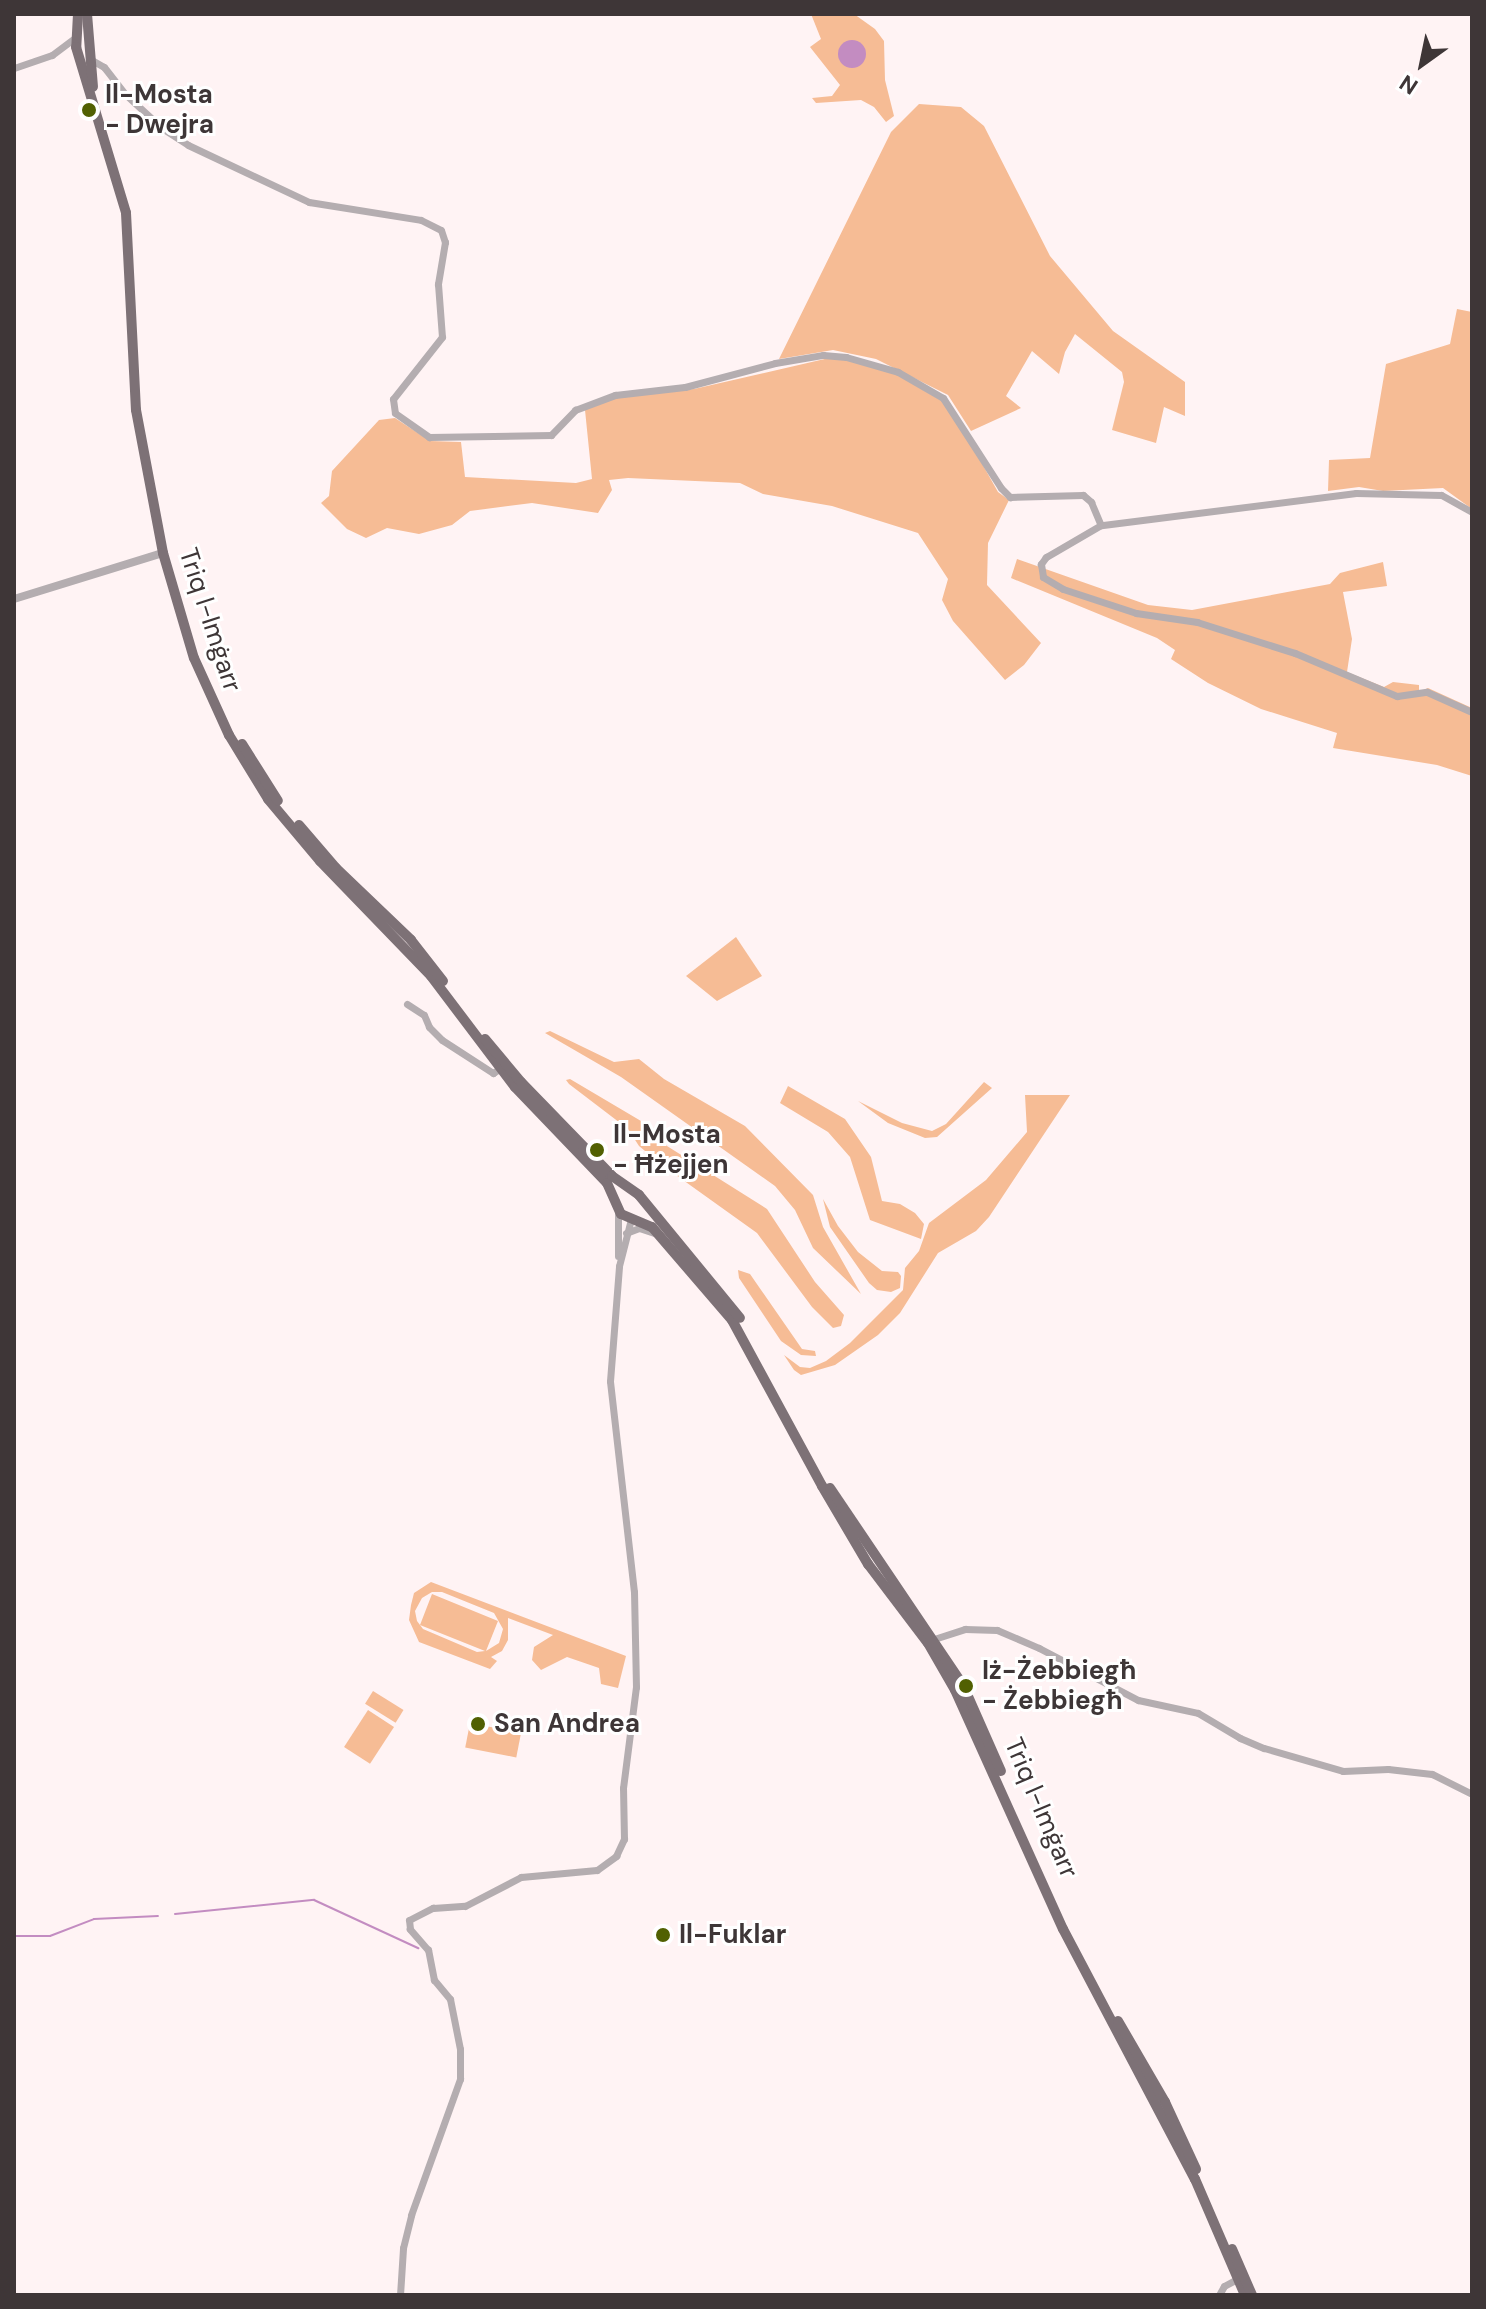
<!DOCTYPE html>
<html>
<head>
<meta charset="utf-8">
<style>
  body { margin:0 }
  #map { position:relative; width:1486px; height:2309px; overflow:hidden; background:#fff3f4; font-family:"DM Sans",sans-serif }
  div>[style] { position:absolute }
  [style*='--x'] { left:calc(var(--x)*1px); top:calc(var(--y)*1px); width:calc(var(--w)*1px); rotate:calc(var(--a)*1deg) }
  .green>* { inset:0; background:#f6bc95; transform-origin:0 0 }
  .water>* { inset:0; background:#c38cc1 }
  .round { border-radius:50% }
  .stream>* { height:2px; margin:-1px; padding:0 1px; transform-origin:1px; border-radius:1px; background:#c38cc1 }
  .minor>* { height:7px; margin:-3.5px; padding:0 3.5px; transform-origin:3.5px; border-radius:3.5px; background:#b4adb0 }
  .tertiary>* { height:8px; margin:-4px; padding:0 4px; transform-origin:4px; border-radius:4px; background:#b4adb0 }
  .primary>* { height:10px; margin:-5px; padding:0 5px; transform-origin:5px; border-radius:5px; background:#7d7176 }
  .dots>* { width:22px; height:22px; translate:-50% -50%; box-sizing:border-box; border:4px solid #fff; border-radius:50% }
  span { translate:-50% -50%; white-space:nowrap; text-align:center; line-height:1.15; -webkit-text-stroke:6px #fff; paint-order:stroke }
  .poi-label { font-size:26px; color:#3e3637; font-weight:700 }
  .left { translate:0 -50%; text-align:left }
  .street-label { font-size:26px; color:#3e3637 }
  .frame { position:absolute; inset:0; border:16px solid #3e3637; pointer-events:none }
  .north { position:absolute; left:1382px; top:24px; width:80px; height:80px; -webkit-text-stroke:6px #fff; paint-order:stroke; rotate:213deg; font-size:22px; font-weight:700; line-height:32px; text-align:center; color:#3e3637 }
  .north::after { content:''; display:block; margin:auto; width:28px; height:36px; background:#3e3637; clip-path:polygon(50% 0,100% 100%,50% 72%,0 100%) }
</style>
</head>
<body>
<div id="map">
  <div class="green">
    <i style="clip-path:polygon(811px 14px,854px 14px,875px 29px,884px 41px,885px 80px,894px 116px,886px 122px,874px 107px,861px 100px,816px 103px,812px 98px,832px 96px,840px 85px,810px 47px,821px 39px)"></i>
    <i style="clip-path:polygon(919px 104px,961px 107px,984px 126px,1050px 256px,1113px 331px,1185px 382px,1185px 416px,1164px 407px,1156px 443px,1112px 430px,1124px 382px,1122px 372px,1075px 334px,1065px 352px,1059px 374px,1032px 351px,1006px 396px,1021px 408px,971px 431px,948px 395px,876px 359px,833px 350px,779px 359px,891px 132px)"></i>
    <i style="clip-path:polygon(1457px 309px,1472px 312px,1472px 509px,1443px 488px,1383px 491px,1359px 487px,1328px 491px,1329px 460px,1370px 458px,1386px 364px,1450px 344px)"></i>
    <i style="clip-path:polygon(829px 358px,867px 363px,894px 373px,949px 405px,998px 492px,1009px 500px,988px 543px,987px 585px,1041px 643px,1024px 665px,1005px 680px,953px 621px,942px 600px,948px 579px,918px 533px,832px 506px,763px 494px,740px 483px,628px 478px,609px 480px,612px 490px,598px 513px,532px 503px,470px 511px,452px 525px,419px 534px,387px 528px,366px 538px,347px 529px,321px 503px,329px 496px,332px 471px,379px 420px,395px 418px,430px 441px,461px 442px,465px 477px,576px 483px,592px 479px,585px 410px,618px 395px,694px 389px)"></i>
    <i style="clip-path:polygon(1017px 559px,1148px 605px,1192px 610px,1330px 584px,1340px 573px,1383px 562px,1387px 586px,1343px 592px,1352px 639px,1347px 672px,1384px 687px,1393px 682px,1419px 685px,1419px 692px,1428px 688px,1472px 708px,1472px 776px,1437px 765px,1333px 748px,1337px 733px,1261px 709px,1208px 683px,1171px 659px,1175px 650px,1157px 638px,1011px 578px)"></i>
    <i style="clip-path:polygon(736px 937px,762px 976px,717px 1001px,686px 976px)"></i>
    <i style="clip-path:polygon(550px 1031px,614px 1062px,639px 1059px,664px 1079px,745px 1126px,813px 1195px,823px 1227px,861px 1294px,813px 1248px,795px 1210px,775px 1186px,621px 1077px,545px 1033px)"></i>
    <i style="clip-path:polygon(570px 1079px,641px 1121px,667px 1146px,767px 1209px,815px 1282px,844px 1315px,841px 1326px,833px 1328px,812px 1307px,757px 1233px,662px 1165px,639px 1146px,628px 1129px,569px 1084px,566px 1080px)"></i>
    <i style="clip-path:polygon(984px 1082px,992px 1088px,937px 1137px,925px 1138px,888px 1123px,858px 1101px,902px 1123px,932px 1131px,946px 1124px)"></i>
    <i style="clip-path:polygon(788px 1086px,845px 1119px,871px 1157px,882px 1201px,900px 1204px,915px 1213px,924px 1224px,921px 1239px,870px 1220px,850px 1157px,828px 1132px,780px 1103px)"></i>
    <i style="clip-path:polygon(1025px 1095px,1070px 1095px,989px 1217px,976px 1231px,938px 1253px,900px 1313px,878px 1335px,835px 1365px,801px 1375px,794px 1370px,784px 1355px,800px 1367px,810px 1368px,826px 1361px,850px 1343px,903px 1290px,905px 1268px,919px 1251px,929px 1223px,986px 1180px,1027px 1132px)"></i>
    <i style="clip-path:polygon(823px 1199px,838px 1226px,858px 1252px,882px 1271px,898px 1272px,901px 1276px,900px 1288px,891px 1292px,877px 1290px,869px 1283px,830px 1227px)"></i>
    <i style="clip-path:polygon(738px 1270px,750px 1274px,802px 1349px,815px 1351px,816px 1356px,801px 1355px,781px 1341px,739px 1278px)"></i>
    <i style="clip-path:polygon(evenodd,431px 1582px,626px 1656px,618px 1688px,601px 1684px,599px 1668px,567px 1657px,541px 1670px,532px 1660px,534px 1647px,553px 1635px,508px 1618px,508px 1640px,502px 1651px,491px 1657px,497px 1661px,490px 1669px,419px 1642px,409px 1620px,411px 1605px,414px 1593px,431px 1582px,432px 1592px,442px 1592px,494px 1613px,503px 1629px,499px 1643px,486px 1651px,498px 1621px,432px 1594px,420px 1625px,485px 1651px,477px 1652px,423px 1629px,417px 1621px,415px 1611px,422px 1598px,432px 1592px)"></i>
    <i style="left:373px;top:1691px;width:36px;height:15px;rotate:32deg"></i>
    <i style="left:368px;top:1710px;width:31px;height:44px;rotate:33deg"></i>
    <i style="left:470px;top:1723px;width:52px;height:25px;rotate:11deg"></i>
  </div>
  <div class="water">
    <i class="round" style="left:838px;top:40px;width:28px;height:28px"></i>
  </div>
  <div class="stream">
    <i style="--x:175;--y:1914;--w:140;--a:-5.8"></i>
    <i style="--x:314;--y:1900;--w:115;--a:24.8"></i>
    <i style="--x:14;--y:1936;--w:36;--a:0"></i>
    <i style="--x:50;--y:1936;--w:47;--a:-21.1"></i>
    <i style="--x:94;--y:1919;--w:64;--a:-2.7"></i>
  </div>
  <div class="minor">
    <i style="--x:90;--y:59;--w:16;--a:30"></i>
    <i style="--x:104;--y:67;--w:34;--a:52"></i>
    <i style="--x:125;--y:94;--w:50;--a:42.6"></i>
    <i style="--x:162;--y:128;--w:31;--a:33"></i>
    <i style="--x:188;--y:145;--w:134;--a:25.2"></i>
    <i style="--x:309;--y:202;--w:113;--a:9.1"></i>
    <i style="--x:421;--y:220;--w:22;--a:27"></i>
    <i style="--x:441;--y:230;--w:13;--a:72"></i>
    <i style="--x:445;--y:242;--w:43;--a:99.5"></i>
    <i style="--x:438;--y:284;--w:53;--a:85.7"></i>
    <i style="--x:442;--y:337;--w:79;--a:128.3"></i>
    <i style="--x:393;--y:399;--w:14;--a:82"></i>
    <i style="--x:395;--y:413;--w:42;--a:35.2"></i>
    <i style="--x:429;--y:437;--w:122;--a:-0.9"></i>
    <i style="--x:551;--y:435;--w:35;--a:-46"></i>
    <i style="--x:575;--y:410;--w:43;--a:-20.6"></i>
    <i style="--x:615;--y:395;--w:70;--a:-6.5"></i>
    <i style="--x:685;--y:387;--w:93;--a:-14.9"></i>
    <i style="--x:775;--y:363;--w:49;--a:-9.5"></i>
    <i style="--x:823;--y:355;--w:23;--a:5"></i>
    <i style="--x:846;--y:357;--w:54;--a:16.1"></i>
    <i style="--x:898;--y:372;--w:52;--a:30"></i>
    <i style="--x:943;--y:398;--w:107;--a:57.2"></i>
    <i style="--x:1001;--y:488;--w:13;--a:45"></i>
    <i style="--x:1010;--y:497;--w:73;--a:-1.6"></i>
    <i style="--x:1083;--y:495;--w:11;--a:41"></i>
    <i style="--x:1091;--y:502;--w:25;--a:67"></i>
    <i style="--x:14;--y:68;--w:40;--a:-18.9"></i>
    <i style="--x:52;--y:55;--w:30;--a:-37"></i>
    <i style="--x:1472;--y:512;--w:35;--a:-151"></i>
    <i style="--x:1441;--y:495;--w:85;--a:-178.7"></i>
    <i style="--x:1356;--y:493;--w:257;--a:172.8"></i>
    <i style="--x:1101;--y:525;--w:64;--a:149.8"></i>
    <i style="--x:1046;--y:557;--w:9;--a:126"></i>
    <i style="--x:1041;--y:564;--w:13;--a:81"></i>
    <i style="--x:1043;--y:577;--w:23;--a:31"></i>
    <i style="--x:1063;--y:589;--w:77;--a:18.2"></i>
    <i style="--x:1136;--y:613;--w:62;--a:8.4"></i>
    <i style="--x:1197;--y:622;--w:103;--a:17.6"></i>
    <i style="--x:1295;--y:653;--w:111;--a:22.9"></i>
    <i style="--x:1397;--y:696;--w:30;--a:-8"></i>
    <i style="--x:1427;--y:692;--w:49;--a:24"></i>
    <i style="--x:407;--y:1004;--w:20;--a:33"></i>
    <i style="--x:424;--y:1015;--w:13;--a:67"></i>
    <i style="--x:429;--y:1027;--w:18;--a:45"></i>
    <i style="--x:442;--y:1040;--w:61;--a:32.9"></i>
    <i style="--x:493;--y:1073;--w:7;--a:-34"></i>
    <i style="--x:626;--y:1233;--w:14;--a:-21"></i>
    <i style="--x:639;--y:1228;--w:19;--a:18"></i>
    <i style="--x:618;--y:1256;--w:46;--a:-90"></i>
    <i style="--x:934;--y:1639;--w:33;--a:-18"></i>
    <i style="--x:965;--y:1629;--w:32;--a:2"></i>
    <i style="--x:997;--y:1630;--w:46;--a:23.2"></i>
    <i style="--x:1039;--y:1648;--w:112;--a:27.7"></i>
    <i style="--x:1138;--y:1700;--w:61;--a:12.2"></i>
    <i style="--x:1198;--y:1713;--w:49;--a:30.8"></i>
    <i style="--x:1240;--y:1738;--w:26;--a:23"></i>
    <i style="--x:1264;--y:1748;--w:82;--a:16.2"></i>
    <i style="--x:1343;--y:1771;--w:45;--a:-2.5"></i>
    <i style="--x:1388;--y:1769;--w:44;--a:6.5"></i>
    <i style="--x:1432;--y:1774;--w:45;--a:26.6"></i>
    <i style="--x:400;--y:2295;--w:47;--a:-86.3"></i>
    <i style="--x:403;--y:2248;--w:34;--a:-76"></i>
    <i style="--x:411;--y:2215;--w:145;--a:-70.2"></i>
    <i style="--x:460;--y:2079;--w:30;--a:-90"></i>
    <i style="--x:460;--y:2049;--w:51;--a:-101.3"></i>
    <i style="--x:450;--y:1999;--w:25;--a:-130"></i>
    <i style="--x:434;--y:1980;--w:31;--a:-101"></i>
    <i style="--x:428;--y:1950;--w:28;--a:-131"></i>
    <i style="--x:410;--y:1929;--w:9;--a:-96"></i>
    <i style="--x:409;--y:1920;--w:27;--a:-27"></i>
    <i style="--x:433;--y:1908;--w:32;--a:-4"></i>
    <i style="--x:465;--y:1906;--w:63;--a:-27.4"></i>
    <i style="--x:521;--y:1877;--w:76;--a:-5.3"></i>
    <i style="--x:597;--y:1870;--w:24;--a:-36"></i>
    <i style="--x:616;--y:1856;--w:19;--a:-65"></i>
    <i style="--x:624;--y:1839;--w:51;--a:-91.1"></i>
    <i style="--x:623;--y:1788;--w:102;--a:-82.7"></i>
    <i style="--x:636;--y:1687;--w:95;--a:-91.2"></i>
    <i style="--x:634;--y:1592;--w:212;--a:-96.5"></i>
    <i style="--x:610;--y:1381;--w:115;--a:-85.5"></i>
    <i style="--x:619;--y:1266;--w:49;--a:-75.7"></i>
    <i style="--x:1219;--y:2295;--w:10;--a:-61"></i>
    <i style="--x:1224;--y:2286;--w:15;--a:-28"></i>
  </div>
  <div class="tertiary">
    <i style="--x:14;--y:599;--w:156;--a:-17.2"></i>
  </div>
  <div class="primary">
    <i style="--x:78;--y:14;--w:33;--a:93"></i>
    <i style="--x:76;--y:47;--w:173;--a:73.2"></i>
    <i style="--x:126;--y:213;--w:197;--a:87.1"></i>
    <i style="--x:136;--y:410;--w:146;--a:79.3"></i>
    <i style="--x:163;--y:553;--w:109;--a:73.6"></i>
    <i style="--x:194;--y:658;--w:85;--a:65.6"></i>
    <i style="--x:229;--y:735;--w:75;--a:58.6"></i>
    <i style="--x:268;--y:799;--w:81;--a:50"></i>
    <i style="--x:320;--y:861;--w:160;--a:46"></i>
    <i style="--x:431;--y:976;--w:139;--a:52.9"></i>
    <i style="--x:515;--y:1087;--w:133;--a:46.2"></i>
    <i style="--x:607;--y:1183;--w:34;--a:66"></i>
    <i style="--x:621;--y:1214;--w:34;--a:23"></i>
    <i style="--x:652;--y:1227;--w:123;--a:49.3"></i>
    <i style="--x:732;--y:1320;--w:189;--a:61.5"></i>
    <i style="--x:822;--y:1486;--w:91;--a:59.5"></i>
    <i style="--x:868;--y:1564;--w:99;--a:52.8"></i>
    <i style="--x:928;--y:1643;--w:54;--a:60.1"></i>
    <i style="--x:955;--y:1690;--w:262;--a:65.7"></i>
    <i style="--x:1063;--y:1929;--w:283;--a:62.2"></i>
    <i style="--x:1195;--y:2179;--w:126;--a:66.7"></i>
    <i style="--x:87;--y:14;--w:73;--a:85.3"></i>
    <i style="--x:242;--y:744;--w:67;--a:57.7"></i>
    <i style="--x:299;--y:825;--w:57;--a:49.3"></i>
    <i style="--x:336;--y:868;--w:104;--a:43.8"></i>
    <i style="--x:411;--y:940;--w:52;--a:52"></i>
    <i style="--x:485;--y:1039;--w:56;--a:50.1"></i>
    <i style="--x:521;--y:1082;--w:131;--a:45.9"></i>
    <i style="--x:612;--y:1176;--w:33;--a:35"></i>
    <i style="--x:639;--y:1195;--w:159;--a:50.6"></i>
    <i style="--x:830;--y:1488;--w:238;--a:56"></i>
    <i style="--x:963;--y:1685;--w:94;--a:66.2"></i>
    <i style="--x:1118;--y:2021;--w:94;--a:59.9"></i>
    <i style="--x:1165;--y:2102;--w:74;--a:65.2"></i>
    <i style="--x:1232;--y:2249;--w:50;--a:66.5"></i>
  </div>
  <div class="dots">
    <i style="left:89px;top:110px;background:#516002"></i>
    <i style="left:597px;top:1150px;background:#516002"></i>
    <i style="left:966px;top:1686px;background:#516002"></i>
    <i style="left:478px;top:1724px;background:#516002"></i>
    <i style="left:663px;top:1935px;background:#516002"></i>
  </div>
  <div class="poi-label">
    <span class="left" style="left:105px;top:110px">Il-Mosta<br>- Dwejra</span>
    <span class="left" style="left:613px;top:1150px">Il-Mosta<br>- Ħżejjen</span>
    <span class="left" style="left:982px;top:1686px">Iż-Żebbiegħ<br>- Żebbiegħ</span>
    <span class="left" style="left:494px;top:1724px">San Andrea</span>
    <span class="left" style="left:679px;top:1935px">Il-Fuklar</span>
  </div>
  <div class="street-label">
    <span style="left:210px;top:620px;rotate:72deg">Triq l-Imġarr</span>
    <span style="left:1041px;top:1808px;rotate:67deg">Triq l-Imġarr</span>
  </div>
  <div class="frame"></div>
  <div class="north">N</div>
</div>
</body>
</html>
